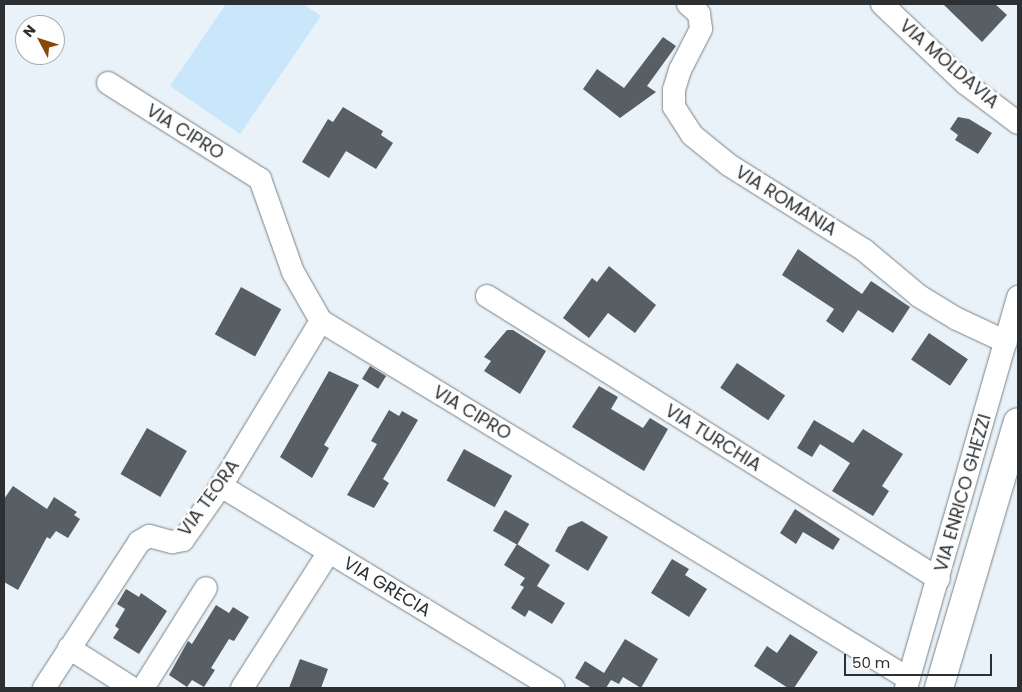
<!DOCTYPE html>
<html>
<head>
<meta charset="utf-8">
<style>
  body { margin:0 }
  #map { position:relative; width:1022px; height:692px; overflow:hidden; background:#e9f2f8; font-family:Poppins,sans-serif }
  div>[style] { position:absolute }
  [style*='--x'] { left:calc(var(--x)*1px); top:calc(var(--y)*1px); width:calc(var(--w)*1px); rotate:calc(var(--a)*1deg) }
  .green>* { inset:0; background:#c9e6fb }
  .building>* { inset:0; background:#575f64; transform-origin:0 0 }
  .roads { filter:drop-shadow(0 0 1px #7a8288) drop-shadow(0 0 1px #7a8288) }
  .minor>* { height:22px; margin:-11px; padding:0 11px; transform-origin:11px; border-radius:11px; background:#fff }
  .major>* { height:28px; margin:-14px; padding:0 14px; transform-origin:14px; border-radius:14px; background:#fff }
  span { translate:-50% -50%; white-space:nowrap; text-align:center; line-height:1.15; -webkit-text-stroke:5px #fefefe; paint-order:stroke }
  .street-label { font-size:18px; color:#2c3032 }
  .frame { position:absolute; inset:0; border:5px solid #2c3032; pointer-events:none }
  .north { position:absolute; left:15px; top:15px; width:50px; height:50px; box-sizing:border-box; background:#fefefe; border:1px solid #aaacac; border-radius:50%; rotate:310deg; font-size:14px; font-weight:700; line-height:20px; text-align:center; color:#2c3032 }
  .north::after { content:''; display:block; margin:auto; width:18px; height:22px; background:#87490a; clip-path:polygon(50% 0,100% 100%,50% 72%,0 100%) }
  .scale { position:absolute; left:844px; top:654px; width:148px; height:22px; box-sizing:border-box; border:2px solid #2c3032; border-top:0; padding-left:6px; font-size:15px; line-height:18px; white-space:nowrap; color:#2c3032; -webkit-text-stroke:4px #fefefe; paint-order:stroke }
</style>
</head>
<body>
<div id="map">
  <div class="green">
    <i style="clip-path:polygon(226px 4px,303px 4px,321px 16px,240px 134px,170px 86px)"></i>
  </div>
  <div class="building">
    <i style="clip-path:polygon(943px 4px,995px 4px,1007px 15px,982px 42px)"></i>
    <i style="clip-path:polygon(663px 37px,676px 46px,647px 86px,656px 92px,620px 118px,583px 89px,597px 69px,624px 88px)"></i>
    <i style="clip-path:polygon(343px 107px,383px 131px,381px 135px,393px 143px,376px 169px,346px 151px,329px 178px,302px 162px,328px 119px,333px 122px)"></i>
    <i style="clip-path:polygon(958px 117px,969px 119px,992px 133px,978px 154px,955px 140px,958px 135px,950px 129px)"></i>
    <i style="clip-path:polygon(798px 249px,862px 294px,871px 281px,910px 307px,893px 333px,858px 310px,843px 333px,826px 321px,834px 309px,782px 275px)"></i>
    <i style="clip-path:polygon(609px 266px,656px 305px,635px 333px,608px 313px,589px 338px,563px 318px,592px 278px,597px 282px)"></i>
    <i style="left:241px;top:287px;width:46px;height:54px;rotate:29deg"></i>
    <i style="clip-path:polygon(507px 330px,513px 330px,546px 351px,520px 394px,484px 371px,491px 361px,484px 357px)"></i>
    <i style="left:929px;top:333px;width:47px;height:32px;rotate:34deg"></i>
    <i style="left:737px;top:363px;width:58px;height:30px;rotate:34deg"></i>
    <i style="left:370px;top:366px;width:19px;height:15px;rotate:32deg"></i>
    <i style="clip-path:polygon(329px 371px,359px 385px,324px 445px,329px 448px,312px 478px,280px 457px)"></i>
    <i style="clip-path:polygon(599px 386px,618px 397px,611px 409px,643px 428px,650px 418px,668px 429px,644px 471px,572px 427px)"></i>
    <i style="clip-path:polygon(389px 410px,399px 416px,402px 411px,418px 420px,383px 479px,389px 483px,374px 508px,347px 495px,377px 444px,371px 441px)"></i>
    <i style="clip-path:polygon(814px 420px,853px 443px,863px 429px,903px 454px,882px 486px,889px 491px,873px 516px,832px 491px,850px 463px,820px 444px,812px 457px,797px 448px)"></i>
    <i style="left:147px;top:428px;width:46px;height:53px;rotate:30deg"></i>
    <i style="left:464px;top:449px;width:55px;height:36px;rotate:29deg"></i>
    <i style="clip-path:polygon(13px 486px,47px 509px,54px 497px,77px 512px,74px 515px,80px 519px,68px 538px,56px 531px,50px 539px,47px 537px,18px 590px,4px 582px,4px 499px)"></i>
    <i style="clip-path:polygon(795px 509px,840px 539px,833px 550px,803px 532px,796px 544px,780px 533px)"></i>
    <i style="left:505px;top:510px;width:28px;height:24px;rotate:30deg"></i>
    <i style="clip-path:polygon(582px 521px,608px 537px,588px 571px,555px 551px,568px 527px)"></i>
    <i style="clip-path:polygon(517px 544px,550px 565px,537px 586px,565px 603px,552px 624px,529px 610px,525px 617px,511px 608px,524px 587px,520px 585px,525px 578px,504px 565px)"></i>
    <i style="clip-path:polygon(672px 559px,689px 569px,685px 575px,707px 589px,689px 617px,651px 593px)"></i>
    <i style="clip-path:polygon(126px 589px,139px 597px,141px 593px,167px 611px,139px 654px,113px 638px,119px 629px,115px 626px,125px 609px,117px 604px)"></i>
    <i style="clip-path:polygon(216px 605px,229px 613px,233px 607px,249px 617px,234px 641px,229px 639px,211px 668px,215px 670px,204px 687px,192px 680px,187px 687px,169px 675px,188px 641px,192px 644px)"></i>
    <i style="clip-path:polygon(790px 634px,818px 652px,794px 688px,788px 688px,754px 666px,767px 646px,777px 653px)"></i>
    <i style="clip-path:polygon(625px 639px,658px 659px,641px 688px,623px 677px,619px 684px,611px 680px,606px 688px,592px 688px,575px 678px,585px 661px,604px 673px)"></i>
    <i style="clip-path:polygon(300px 659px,328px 669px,321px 688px,289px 688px)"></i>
  </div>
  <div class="roads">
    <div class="minor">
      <i style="--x:688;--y:4;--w:15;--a:42"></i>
      <i style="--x:699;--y:14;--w:15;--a:82"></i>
      <i style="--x:701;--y:29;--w:46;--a:117.1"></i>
      <i style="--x:680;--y:70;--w:21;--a:107"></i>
      <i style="--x:674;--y:90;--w:17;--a:90"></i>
      <i style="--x:674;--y:107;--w:33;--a:57"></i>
      <i style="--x:692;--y:135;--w:48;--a:39"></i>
      <i style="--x:729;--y:165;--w:160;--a:32.2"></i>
      <i style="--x:864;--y:250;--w:72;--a:39.9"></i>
      <i style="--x:919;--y:296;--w:44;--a:31.2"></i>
      <i style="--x:957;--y:319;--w:54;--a:25.1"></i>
      <i style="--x:882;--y:4;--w:115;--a:43.6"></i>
      <i style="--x:965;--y:83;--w:66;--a:37"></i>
      <i style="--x:108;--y:83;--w:180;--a:32.3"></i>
      <i style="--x:260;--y:179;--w:99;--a:70.5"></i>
      <i style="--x:293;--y:272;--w:56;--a:60.3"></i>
      <i style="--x:321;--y:321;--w:688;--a:31.33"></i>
      <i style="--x:487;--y:296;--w:533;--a:32.05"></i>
      <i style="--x:221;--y:486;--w:389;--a:31.3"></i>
      <i style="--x:69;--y:648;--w:75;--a:32.4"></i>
      <i style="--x:44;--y:688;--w:174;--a:-56.9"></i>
      <i style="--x:139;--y:542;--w:12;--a:-31"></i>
      <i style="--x:149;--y:536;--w:24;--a:15"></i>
      <i style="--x:172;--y:542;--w:11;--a:-10"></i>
      <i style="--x:183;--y:540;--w:66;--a:-54.9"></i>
      <i style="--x:221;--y:486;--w:193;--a:-58.8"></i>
      <i style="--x:143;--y:688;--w:118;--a:-57.8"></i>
      <i style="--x:242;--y:688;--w:161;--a:-57.4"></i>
      <i style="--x:906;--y:688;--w:407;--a:-74"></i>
    </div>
    <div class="major">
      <i style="--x:939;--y:688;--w:277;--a:-73.5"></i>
    </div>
  </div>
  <div class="street-label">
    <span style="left:949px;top:64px;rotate:41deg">VIA MOLDAVIA</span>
    <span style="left:185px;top:132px;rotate:32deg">VIA CIPRO</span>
    <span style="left:786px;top:201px;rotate:32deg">VIA ROMANIA</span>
    <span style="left:472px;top:413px;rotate:31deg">VIA CIPRO</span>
    <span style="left:713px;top:438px;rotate:32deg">VIA TURCHIA</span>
    <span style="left:963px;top:493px;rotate:-74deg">VIA ENRICO GHEZZI</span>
    <span style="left:209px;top:498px;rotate:-54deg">VIA TEORA</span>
    <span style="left:387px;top:587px;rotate:31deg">VIA GRECIA</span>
  </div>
  <div class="frame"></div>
  <div class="north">N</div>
  <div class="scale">50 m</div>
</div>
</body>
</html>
